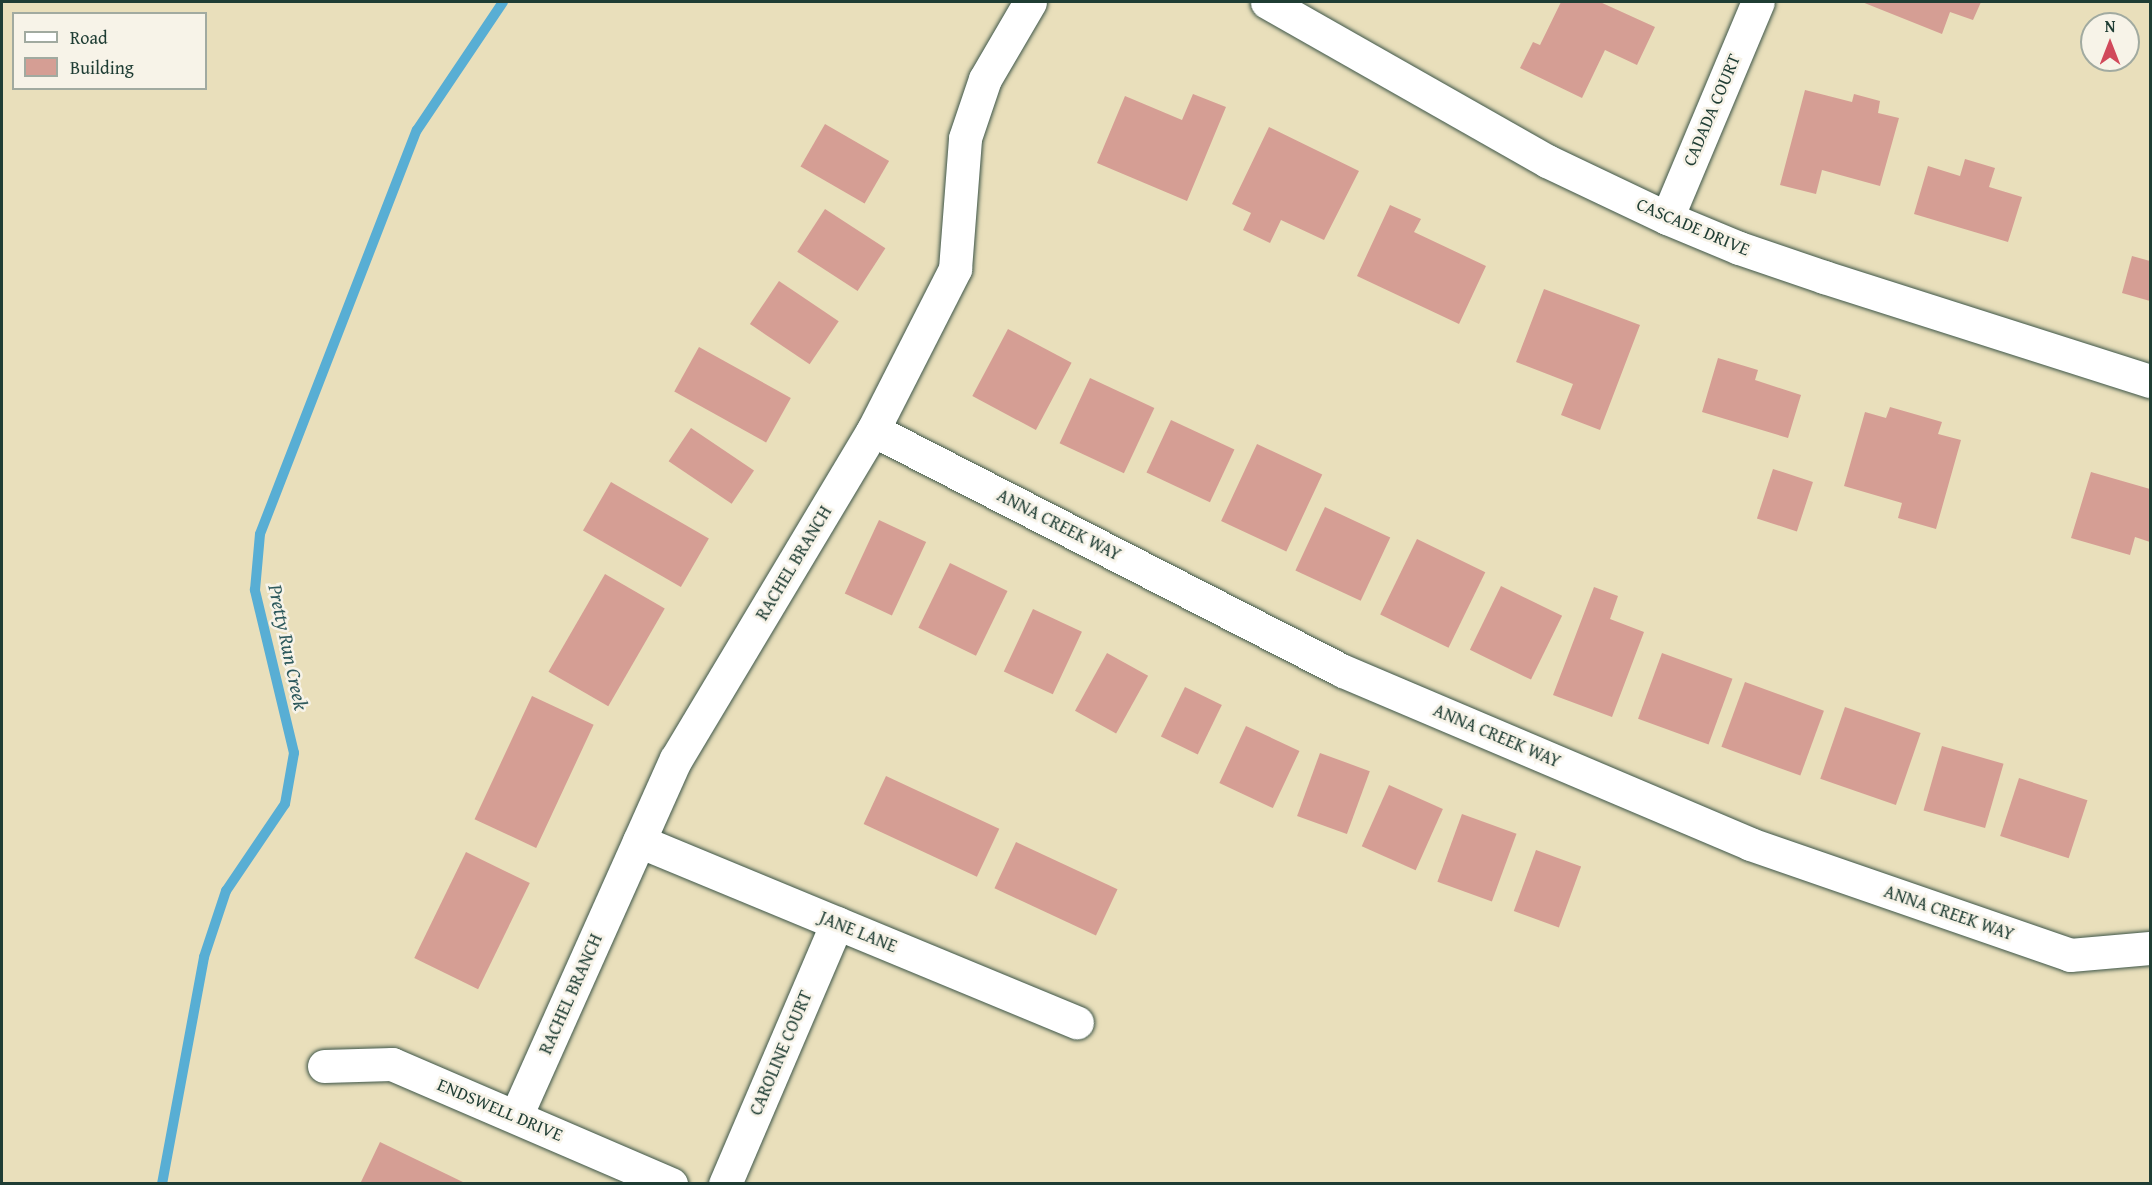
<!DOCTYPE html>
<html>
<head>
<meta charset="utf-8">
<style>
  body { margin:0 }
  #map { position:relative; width:2152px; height:1185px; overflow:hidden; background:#e9dfbb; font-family:"Gentium Book Plus",serif }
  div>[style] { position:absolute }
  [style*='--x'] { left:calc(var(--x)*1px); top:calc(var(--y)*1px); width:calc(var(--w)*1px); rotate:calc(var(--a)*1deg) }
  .stream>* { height:10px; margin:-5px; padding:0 5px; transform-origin:5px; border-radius:5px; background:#58aed4 }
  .building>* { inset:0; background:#d59e94; transform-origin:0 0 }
  .roads { filter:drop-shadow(0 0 2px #3d5548) drop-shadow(0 0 2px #3d5548) }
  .minor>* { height:33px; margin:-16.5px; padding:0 16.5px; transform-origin:16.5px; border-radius:16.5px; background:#fff }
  span { translate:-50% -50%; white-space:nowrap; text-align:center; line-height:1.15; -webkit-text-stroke:5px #f7f3e8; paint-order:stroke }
  .street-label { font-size:18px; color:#1f3d34 }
  .water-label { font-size:20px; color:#2d595c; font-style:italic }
  .frame { position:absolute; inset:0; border:3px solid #1f3d34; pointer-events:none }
  .legend { position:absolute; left:12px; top:12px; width:195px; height:78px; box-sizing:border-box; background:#f7f3e8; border:2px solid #a1aaa0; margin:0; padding:8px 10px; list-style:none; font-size:18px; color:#1f3d34 }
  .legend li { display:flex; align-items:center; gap:12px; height:30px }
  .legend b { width:30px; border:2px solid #a1aaa0 }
  .north { position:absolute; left:2080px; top:12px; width:60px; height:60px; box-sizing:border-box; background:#f7f3e8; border:2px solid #a1aaa0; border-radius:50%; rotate:0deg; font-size:16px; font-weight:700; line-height:24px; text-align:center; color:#1f3d34 }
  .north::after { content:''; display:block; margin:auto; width:21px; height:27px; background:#d1495b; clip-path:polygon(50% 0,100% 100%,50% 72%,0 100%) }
</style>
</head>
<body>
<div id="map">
  <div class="stream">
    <i style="--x:162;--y:1184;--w:231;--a:-79.5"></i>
    <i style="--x:204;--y:957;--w:70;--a:-71.6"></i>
    <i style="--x:226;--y:891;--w:105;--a:-55.9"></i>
    <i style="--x:285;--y:804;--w:52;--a:-80"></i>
    <i style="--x:294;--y:753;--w:168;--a:-103.5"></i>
    <i style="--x:255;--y:590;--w:56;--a:-84.9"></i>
    <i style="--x:260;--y:534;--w:433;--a:-68.8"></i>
    <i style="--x:417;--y:130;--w:154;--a:-56.1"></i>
  </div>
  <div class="building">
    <i style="clip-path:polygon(1561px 2px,1600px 2px,1655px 27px,1637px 65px,1605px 50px,1582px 98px,1520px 68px,1533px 42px,1540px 45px)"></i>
    <i style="clip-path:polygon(1862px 2px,1981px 2px,1973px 20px,1950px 12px,1942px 34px)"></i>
    <i style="clip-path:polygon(1805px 90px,1852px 102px,1854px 94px,1880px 101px,1878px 113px,1899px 118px,1880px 186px,1822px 170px,1816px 194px,1780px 185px)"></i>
    <i style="clip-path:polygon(1193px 94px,1226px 107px,1187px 201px,1097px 163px,1125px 96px,1182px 120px)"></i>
    <i style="left:825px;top:124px;width:74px;height:49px;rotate:30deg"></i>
    <i style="clip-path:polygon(1269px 127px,1359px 171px,1324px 240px,1281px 220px,1270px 243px,1243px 230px,1251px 213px,1232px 204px)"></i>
    <i style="clip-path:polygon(1965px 159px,1995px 168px,1989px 187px,2022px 197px,2008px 242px,1914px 214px,1928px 166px,1960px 176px)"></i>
    <i style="clip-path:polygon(1390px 205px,1421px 219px,1414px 232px,1486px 266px,1459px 324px,1357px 276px)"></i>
    <i style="left:825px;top:209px;width:72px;height:51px;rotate:33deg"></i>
    <i style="clip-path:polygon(2132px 256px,2150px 261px,2150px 301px,2122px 293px)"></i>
    <i style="left:779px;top:281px;width:72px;height:52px;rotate:34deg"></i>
    <i style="clip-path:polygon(1544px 289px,1640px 325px,1600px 430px,1561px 415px,1573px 384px,1516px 362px)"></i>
    <i style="left:1008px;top:329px;width:72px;height:76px;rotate:28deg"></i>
    <i style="left:699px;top:347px;width:105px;height:51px;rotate:29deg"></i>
    <i style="clip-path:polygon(1718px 358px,1758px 370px,1755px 380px,1801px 395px,1788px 438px,1702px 412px)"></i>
    <i style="left:1090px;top:378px;width:71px;height:72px;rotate:25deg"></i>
    <i style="clip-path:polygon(1890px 407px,1942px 422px,1938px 434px,1961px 440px,1936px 529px,1898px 518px,1902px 503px,1844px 486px,1865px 412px,1886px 418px)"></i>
    <i style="left:1171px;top:420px;width:70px;height:58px;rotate:25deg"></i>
    <i style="left:691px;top:428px;width:76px;height:40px;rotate:34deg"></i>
    <i style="left:1257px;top:444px;width:72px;height:85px;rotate:25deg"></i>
    <i style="left:1773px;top:469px;width:42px;height:52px;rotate:18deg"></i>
    <i style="clip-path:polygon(2091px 472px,2150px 489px,2150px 542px,2135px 537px,2130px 555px,2071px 538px)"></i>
    <i style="left:611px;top:482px;width:113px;height:56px;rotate:30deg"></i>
    <i style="left:1325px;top:507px;width:72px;height:70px;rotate:25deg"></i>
    <i style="left:879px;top:520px;width:52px;height:81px;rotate:25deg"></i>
    <i style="left:1417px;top:539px;width:76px;height:84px;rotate:26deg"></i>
    <i style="left:950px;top:563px;width:64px;height:72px;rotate:26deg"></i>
    <i style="left:605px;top:574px;width:69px;height:113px;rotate:30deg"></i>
    <i style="left:1501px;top:586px;width:68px;height:71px;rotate:26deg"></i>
    <i style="clip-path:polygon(1594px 587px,1618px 596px,1610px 619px,1644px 632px,1612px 717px,1553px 695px)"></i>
    <i style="left:1033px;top:609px;width:54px;height:69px;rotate:25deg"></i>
    <i style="left:1107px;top:653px;width:47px;height:66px;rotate:29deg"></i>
    <i style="left:1662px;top:653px;width:75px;height:70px;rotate:20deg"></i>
    <i style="left:1745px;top:682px;width:84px;height:69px;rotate:20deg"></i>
    <i style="left:1185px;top:687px;width:41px;height:55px;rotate:26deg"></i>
    <i style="left:532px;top:696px;width:68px;height:136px;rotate:25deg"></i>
    <i style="left:1845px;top:707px;width:80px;height:76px;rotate:19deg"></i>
    <i style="left:1246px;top:726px;width:59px;height:63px;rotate:25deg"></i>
    <i style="left:1942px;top:746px;width:64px;height:67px;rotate:16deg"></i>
    <i style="left:1320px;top:753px;width:53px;height:67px;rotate:20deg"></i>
    <i style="left:886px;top:776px;width:125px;height:53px;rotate:25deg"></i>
    <i style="left:2019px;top:778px;width:72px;height:61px;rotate:18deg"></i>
    <i style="left:1389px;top:785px;width:59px;height:67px;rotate:24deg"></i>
    <i style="left:1462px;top:814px;width:58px;height:72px;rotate:20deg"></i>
    <i style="left:1016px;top:842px;width:112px;height:51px;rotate:25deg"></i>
    <i style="left:1536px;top:850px;width:48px;height:65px;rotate:20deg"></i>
    <i style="left:466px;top:852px;width:71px;height:118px;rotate:26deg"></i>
    <i style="clip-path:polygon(380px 1142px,467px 1184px,360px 1184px)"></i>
  </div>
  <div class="roads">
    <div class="minor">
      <i style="--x:1267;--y:2;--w:322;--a:29.6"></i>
      <i style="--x:1547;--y:161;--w:133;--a:25.4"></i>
      <i style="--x:1667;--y:218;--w:78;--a:22.6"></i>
      <i style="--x:1739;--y:248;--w:90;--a:18.8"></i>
      <i style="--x:1824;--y:277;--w:342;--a:17.7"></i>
      <i style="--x:1667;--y:218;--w:234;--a:-67.2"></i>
      <i style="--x:873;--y:430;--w:528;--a:27.15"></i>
      <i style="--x:1343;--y:671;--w:442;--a:23"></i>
      <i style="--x:1750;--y:844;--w:339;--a:19.1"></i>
      <i style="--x:2070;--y:955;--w:80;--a:-5"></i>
      <i style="--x:639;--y:841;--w:474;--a:22.5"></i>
      <i style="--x:324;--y:1066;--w:68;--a:-1.7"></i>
      <i style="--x:392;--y:1064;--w:304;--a:23.3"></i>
      <i style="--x:516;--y:1116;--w:391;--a:-65.9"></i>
      <i style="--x:676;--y:759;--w:383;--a:-59.1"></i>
      <i style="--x:873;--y:430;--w:181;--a:-63"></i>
      <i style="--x:955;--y:269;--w:131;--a:-85.6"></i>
      <i style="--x:965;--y:138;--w:62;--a:-71.3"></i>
      <i style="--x:985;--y:79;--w:89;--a:-59.7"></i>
      <i style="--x:725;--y:1184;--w:284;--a:-66.8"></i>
    </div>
  </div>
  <div class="street-label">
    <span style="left:1712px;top:110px;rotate:-67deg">CADADA COURT</span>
    <span style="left:1693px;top:227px;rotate:23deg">CASCADE DRIVE</span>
    <span style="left:1059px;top:525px;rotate:27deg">ANNA CREEK WAY</span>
    <span style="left:794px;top:563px;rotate:-59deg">RACHEL BRANCH</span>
    <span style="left:1497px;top:736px;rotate:23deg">ANNA CREEK WAY</span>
    <span style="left:1949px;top:913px;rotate:19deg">ANNA CREEK WAY</span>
    <span style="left:858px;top:932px;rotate:22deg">JANE LANE</span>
    <span style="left:571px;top:994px;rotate:-66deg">RACHEL BRANCH</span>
    <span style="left:781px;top:1053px;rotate:-67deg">CAROLINE COURT</span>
    <span style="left:500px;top:1110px;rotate:23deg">ENDSWELL DRIVE</span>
  </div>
  <div class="water-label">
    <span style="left:289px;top:647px;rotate:78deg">Pretty Run Creek</span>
  </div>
  <div class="frame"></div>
  <ul class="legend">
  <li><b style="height:8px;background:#fff"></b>Road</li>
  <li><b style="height:16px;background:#d59e94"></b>Building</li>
  </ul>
  <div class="north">N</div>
</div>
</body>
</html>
